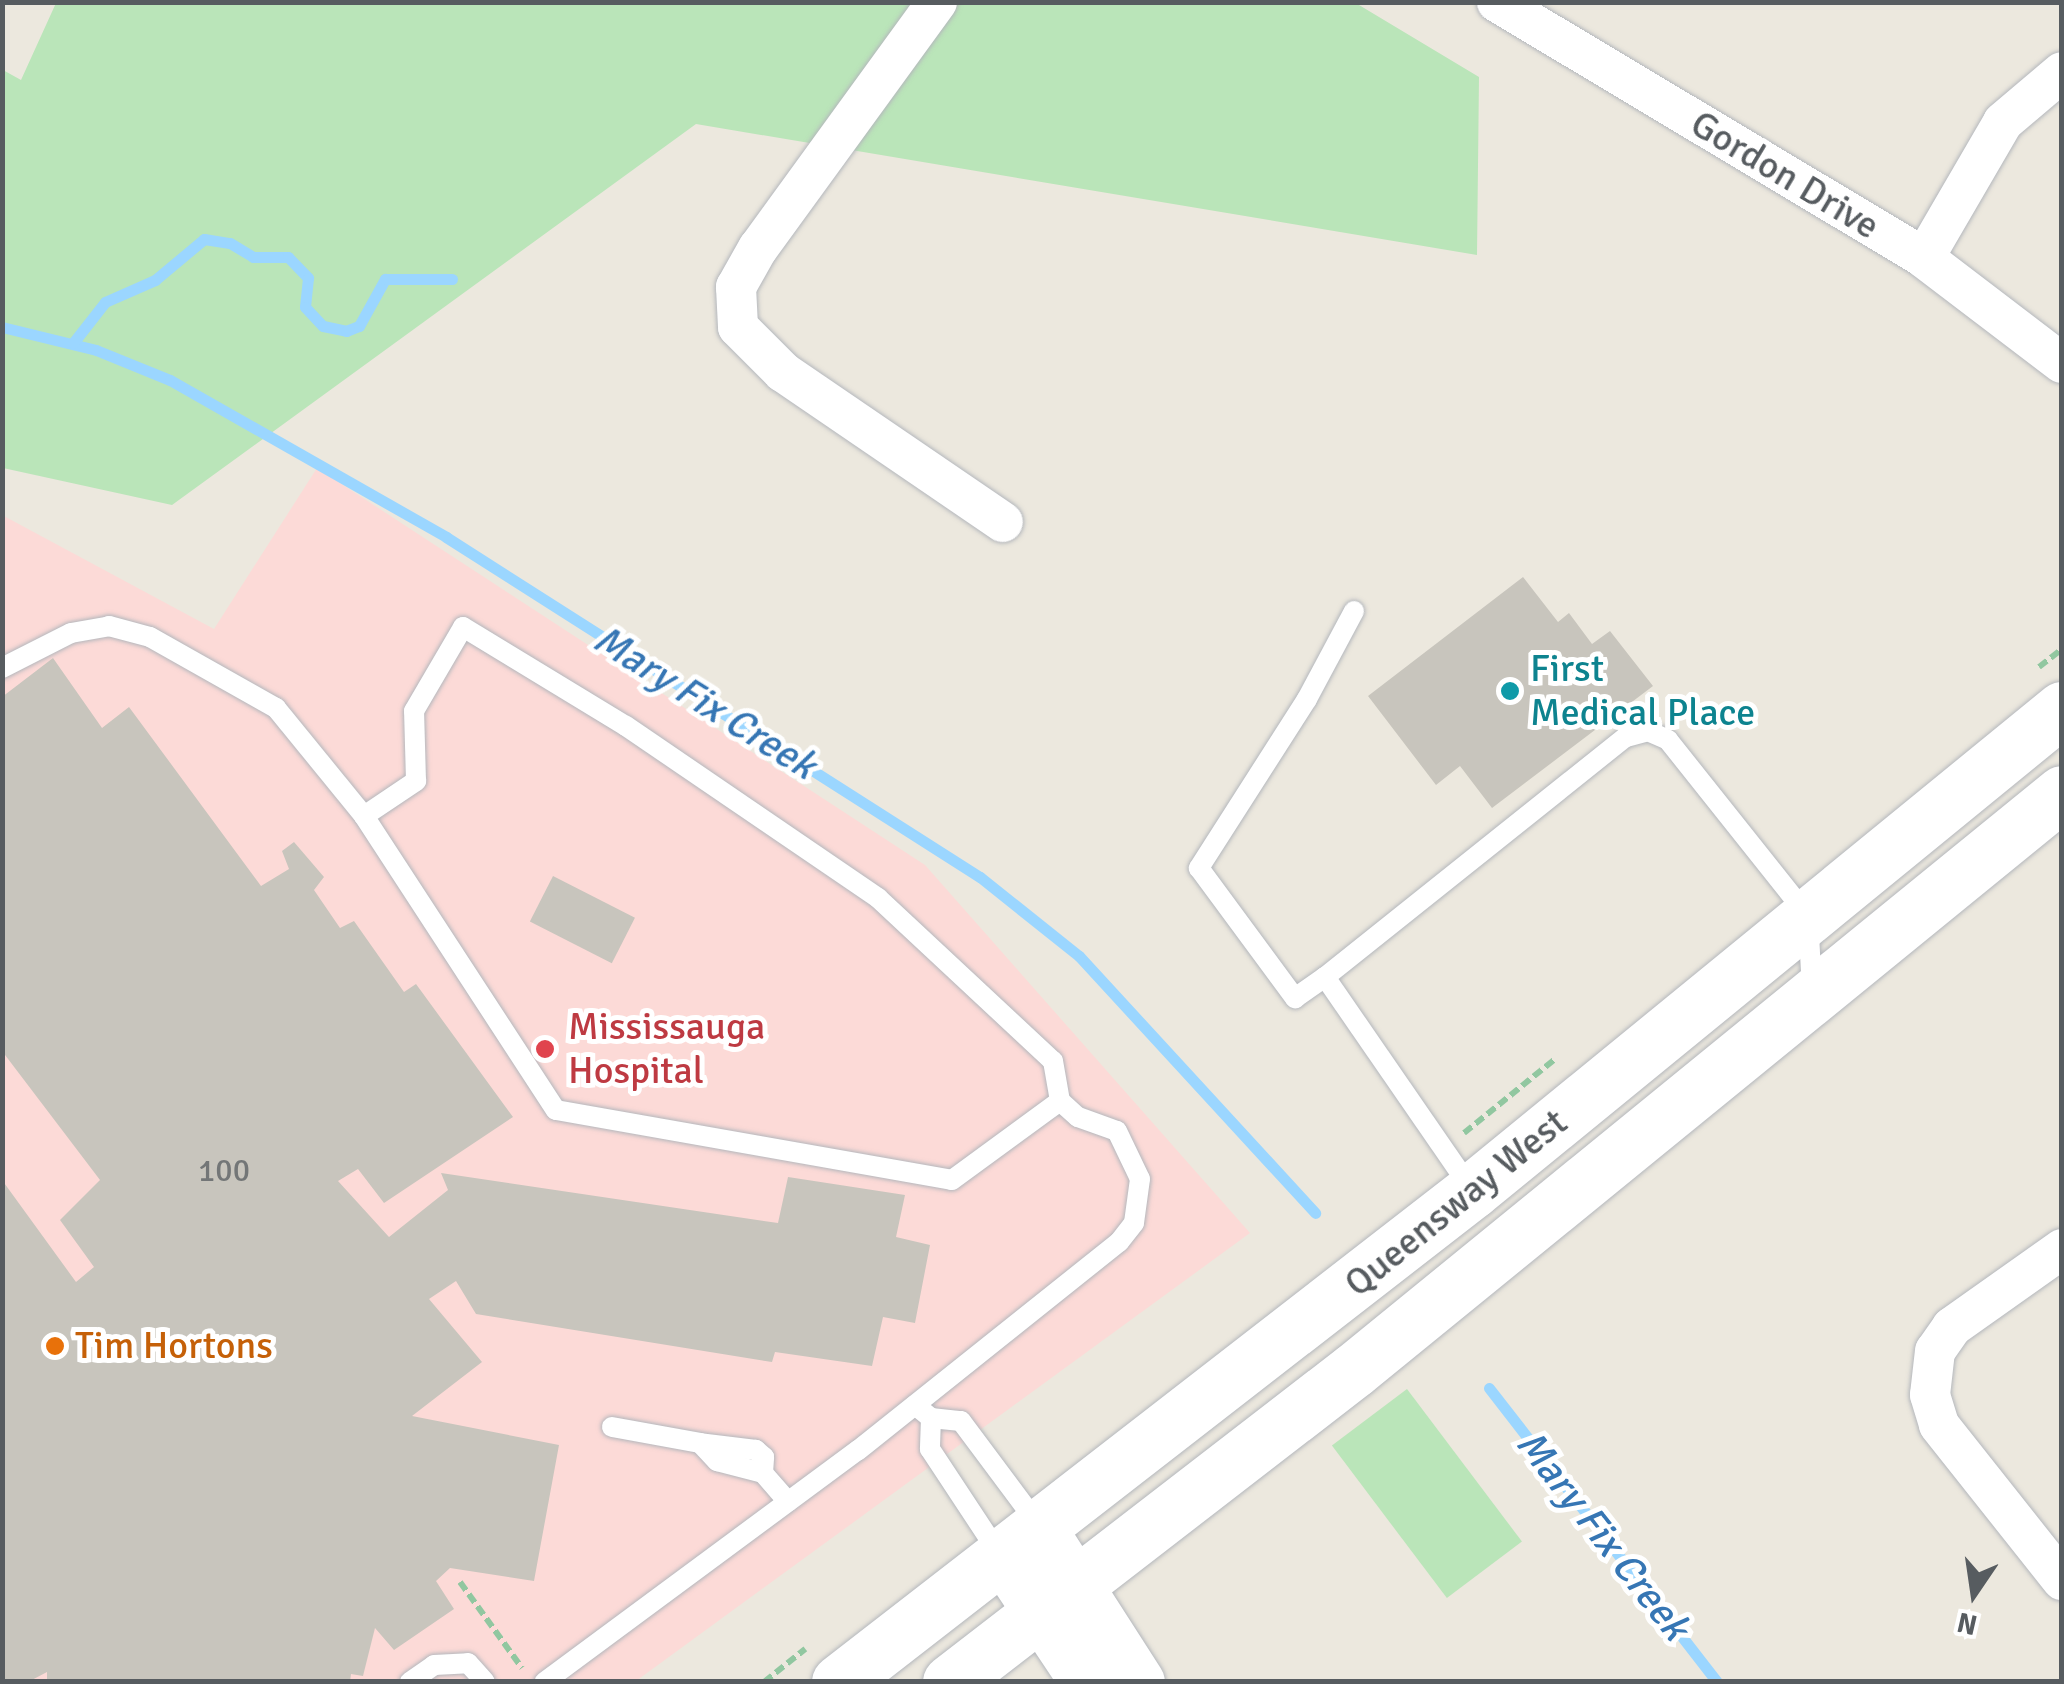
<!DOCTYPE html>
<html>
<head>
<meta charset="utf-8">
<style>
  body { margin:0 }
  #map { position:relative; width:2064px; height:1684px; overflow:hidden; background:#ece8de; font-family:Signika,sans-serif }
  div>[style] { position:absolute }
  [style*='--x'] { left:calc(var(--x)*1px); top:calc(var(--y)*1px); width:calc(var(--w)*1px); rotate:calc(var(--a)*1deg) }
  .medical>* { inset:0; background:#fcdad7 }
  .green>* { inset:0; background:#bae5b9; transform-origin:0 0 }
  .stream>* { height:11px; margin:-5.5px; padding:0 5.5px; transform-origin:5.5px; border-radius:5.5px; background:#9bd6ff }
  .building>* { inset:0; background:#c8c5bd; transform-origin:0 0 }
  .path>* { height:6px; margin-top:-3px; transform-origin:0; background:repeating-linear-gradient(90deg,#91c7a0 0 10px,transparent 0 15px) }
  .roads { filter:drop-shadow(0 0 2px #b4b7bc) drop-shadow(0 0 2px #b4b7bc) }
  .service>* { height:20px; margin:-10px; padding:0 10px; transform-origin:10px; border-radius:10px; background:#fff }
  .minor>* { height:40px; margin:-20px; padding:0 20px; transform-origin:20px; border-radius:20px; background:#fff }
  .tertiary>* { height:50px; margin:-25px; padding:0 25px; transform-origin:25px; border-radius:25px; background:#fff }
  .secondary>* { height:55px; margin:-27.5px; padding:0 27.5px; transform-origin:27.5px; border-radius:27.5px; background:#fff }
  .dots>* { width:28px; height:28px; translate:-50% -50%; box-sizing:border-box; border:5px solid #fff; border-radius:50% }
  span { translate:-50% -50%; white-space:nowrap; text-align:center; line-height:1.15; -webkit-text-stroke:10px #fff; paint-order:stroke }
  .number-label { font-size:32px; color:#737677 }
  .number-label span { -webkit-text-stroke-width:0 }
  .street-label { font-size:38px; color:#575c60 }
  .culture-label { font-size:38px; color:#0d838f }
  .left { translate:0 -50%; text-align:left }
  .health-label { font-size:38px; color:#be3a42 }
  .food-label { font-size:38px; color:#c56008 }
  .water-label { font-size:40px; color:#3676b4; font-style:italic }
  .frame { position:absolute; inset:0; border:5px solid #575c60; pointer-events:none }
  .north { position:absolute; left:1924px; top:1544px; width:100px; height:100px; -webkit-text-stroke:8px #fff; paint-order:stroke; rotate:193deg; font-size:28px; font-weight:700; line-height:40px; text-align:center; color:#575c60 }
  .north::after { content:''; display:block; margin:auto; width:35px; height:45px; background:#575c60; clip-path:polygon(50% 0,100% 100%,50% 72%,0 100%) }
</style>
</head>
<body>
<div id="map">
  <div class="medical">
    <i style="clip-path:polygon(317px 468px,925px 865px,1250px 1233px,636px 1681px,3px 1681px,2px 515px,214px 629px)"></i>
  </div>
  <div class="green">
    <i style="clip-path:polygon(1354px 2px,1479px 77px,1477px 255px,696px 124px,172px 505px,3px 468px,3px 70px,21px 80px,56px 3px)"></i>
    <i style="left:1407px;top:1389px;width:191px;height:94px;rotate:53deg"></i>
  </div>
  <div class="stream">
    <i style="--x:2;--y:327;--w:97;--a:13.7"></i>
    <i style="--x:96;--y:350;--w:80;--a:22.1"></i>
    <i style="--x:170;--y:380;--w:318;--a:29.6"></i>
    <i style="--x:446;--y:537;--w:633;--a:32.49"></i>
    <i style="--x:980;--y:877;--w:127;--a:38.6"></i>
    <i style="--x:1079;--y:956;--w:349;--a:47.4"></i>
    <i style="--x:73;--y:343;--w:52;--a:-52"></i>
    <i style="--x:105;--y:302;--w:55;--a:-23.7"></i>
    <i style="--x:155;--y:280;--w:64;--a:-39.9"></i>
    <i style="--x:204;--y:239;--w:26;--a:9"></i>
    <i style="--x:230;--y:243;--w:27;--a:31"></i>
    <i style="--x:253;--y:257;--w:35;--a:0"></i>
    <i style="--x:288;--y:257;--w:29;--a:46"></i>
    <i style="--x:308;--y:278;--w:29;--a:96"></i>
    <i style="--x:305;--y:307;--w:26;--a:47"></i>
    <i style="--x:323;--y:326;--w:24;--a:12"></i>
    <i style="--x:346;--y:331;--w:14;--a:-21"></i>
    <i style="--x:359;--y:326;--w:54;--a:-61"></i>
    <i style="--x:385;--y:279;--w:67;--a:0"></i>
    <i style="--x:1489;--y:1388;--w:372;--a:52.2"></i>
  </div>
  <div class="building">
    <i style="clip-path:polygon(1523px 577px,1558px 622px,1569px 613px,1592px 644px,1610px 631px,1653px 686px,1492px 808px,1460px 766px,1436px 785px,1368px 696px)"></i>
    <i style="clip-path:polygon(53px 658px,102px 728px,129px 707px,261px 886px,289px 869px,282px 851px,294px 842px,324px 877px,314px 890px,340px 928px,354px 921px,404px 992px,416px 984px,513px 1117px,384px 1203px,358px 1169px,338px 1181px,389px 1237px,448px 1190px,441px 1173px,778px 1223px,788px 1177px,905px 1195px,896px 1237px,930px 1245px,915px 1323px,883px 1317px,872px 1366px,775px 1352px,772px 1362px,476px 1314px,456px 1281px,429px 1299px,482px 1362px,412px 1416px,559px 1445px,534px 1581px,450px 1568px,436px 1581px,454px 1609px,394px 1650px,375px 1628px,363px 1676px,351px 1674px,350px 1682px,47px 1682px,47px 1672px,28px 1682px,2px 1682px,2px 1180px,76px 1282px,94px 1267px,60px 1220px,100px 1180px,2px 1051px,2px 697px)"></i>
    <i style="left:553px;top:876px;width:92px;height:51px;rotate:27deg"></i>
  </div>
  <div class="path">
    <i style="--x:2039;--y:667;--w:29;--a:-38"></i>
    <i style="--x:1464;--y:1133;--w:117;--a:-39.1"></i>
    <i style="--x:460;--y:1582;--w:106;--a:54.2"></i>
    <i style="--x:764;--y:1682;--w:53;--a:-38.8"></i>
  </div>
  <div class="roads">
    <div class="service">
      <i style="--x:1354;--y:611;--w:100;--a:118.1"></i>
      <i style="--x:1307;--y:699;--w:201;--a:122.6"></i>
      <i style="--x:1199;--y:868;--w:162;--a:53.6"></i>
      <i style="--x:1295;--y:998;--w:37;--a:-35"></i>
      <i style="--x:1325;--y:977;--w:255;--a:55.4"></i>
      <i style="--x:2;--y:668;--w:77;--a:-26.9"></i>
      <i style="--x:71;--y:633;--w:39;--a:-10"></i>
      <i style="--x:109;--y:626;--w:42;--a:15"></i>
      <i style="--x:150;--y:637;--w:145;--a:29.4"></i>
      <i style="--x:276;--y:708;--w:139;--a:50.8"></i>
      <i style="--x:364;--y:816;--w:351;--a:56.9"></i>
      <i style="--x:556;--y:1110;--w:402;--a:10"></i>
      <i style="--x:952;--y:1180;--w:134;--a:-36.2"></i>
      <i style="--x:364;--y:816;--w:63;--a:-33.9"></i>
      <i style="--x:416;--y:781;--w:70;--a:-91.6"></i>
      <i style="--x:414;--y:711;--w:97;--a:-59.7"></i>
      <i style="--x:463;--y:627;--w:191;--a:31.3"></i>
      <i style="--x:626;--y:726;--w:305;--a:34.3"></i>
      <i style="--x:878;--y:898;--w:239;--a:43"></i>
      <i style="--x:1053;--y:1061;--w:41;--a:80.1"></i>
      <i style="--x:1060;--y:1101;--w:24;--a:42"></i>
      <i style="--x:1078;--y:1117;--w:41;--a:19.7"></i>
      <i style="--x:1117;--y:1131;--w:53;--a:64.4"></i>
      <i style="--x:1140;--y:1179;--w:44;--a:97.8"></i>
      <i style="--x:1134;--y:1223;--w:24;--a:128"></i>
      <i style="--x:1119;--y:1242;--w:334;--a:141.4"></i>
      <i style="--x:858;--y:1450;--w:390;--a:143.5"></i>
      <i style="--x:1325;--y:977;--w:385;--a:-38.6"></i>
      <i style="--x:1626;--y:737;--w:23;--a:-15"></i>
      <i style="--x:1648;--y:731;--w:22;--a:24"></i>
      <i style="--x:1668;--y:740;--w:225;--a:51.5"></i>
      <i style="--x:1808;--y:916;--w:73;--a:86.9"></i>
      <i style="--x:915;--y:1405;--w:21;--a:39"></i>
      <i style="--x:931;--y:1418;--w:30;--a:6"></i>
      <i style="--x:961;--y:1421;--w:127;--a:53.3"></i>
      <i style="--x:931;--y:1418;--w:31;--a:92"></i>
      <i style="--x:930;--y:1449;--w:127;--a:56.6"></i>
      <i style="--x:612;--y:1427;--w:89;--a:10.3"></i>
      <i style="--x:763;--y:1473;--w:16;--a:-86"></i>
      <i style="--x:764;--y:1457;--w:11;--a:-139"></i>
      <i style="--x:756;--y:1450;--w:56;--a:-172.9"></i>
      <i style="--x:700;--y:1443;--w:25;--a:47"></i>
      <i style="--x:717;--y:1461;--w:48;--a:14.6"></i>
      <i style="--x:763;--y:1473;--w:38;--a:49"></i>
      <i style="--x:410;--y:1682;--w:29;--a:-35"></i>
      <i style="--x:434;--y:1665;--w:34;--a:-3"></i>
      <i style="--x:468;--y:1663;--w:25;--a:48"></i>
    </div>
    <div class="minor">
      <i style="--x:937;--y:2;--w:304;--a:126"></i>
      <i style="--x:758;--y:248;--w:45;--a:119.4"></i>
      <i style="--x:736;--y:287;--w:40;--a:87.1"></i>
      <i style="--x:738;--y:327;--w:64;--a:45"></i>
      <i style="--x:783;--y:372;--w:266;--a:34.3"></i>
      <i style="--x:1497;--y:2;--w:498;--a:30.9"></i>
      <i style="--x:1924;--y:258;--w:173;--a:37.3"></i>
      <i style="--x:1924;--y:258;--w:157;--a:-59.8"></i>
      <i style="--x:2003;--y:122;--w:77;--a:-40.3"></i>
      <i style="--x:2062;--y:1249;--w:135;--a:144.7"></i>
      <i style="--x:1952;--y:1327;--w:29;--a:125"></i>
      <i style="--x:1935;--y:1351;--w:44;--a:96.5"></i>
      <i style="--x:1930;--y:1395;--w:31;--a:73"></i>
      <i style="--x:1939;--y:1425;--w:198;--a:51.6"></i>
    </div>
    <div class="tertiary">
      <i style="--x:1041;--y:1528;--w:183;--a:57.3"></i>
      <i style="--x:1003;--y:1559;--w:148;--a:56.3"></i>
    </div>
    <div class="secondary">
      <i style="--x:839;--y:1682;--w:801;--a:-37.8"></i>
      <i style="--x:1472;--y:1191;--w:762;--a:-39.25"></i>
      <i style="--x:950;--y:1682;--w:510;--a:-37.68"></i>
      <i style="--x:1354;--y:1370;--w:913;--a:-39.18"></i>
    </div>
  </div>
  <div class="dots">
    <i style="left:1510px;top:691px;background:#0f9aa8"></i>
    <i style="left:545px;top:1049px;background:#e0444e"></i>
    <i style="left:55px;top:1346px;background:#e8710a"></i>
  </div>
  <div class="number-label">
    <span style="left:224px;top:1171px">100</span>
  </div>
  <div class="street-label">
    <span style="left:1785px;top:175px;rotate:31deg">Gordon Drive</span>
    <span style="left:1456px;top:1203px;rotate:-39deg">Queensway West</span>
  </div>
  <div class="culture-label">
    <span class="left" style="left:1530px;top:691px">First<br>Medical Place</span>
  </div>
  <div class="health-label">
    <span class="left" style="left:568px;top:1049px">Mississauga<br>Hospital</span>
  </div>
  <div class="food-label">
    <span class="left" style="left:75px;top:1346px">Tim Hortons</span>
  </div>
  <div class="water-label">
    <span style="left:705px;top:702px;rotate:32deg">Mary Fix Creek</span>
    <span style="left:1603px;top:1535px;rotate:52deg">Mary Fix Creek</span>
  </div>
  <div class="frame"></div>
  <div class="north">N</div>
</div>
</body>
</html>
